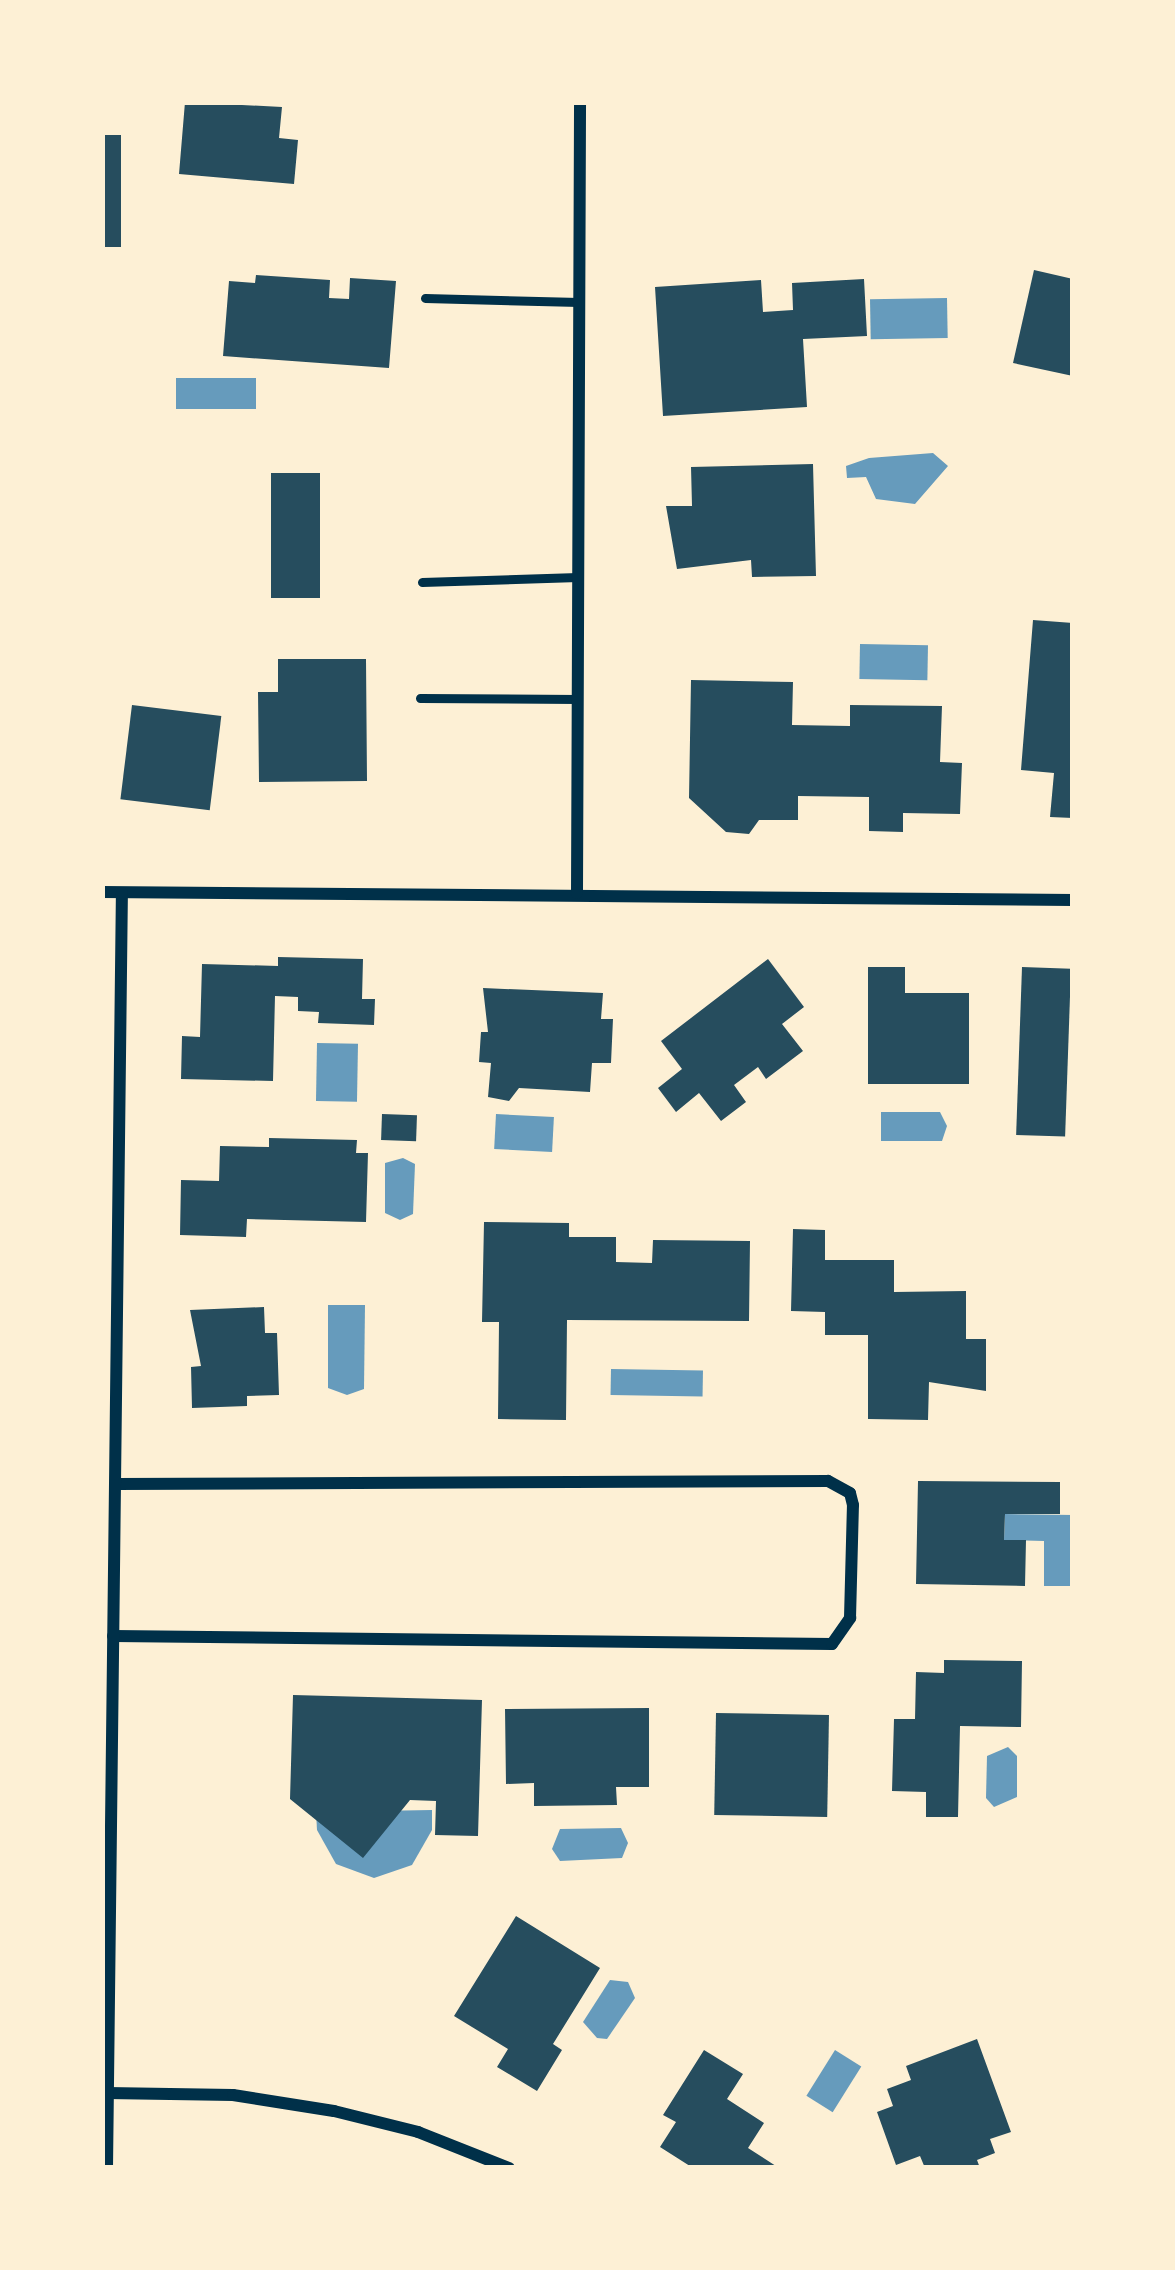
<!DOCTYPE html>
<html>
<head>
<meta charset="utf-8">
<style>
  body { margin:0 }
  #map { position:relative; width:1175px; height:2270px; overflow:hidden; background:#fdf0d5; font-family:Signika,sans-serif }
  div>[style] { position:absolute }
  [style*='--x'] { left:calc(var(--x)*1px); top:calc(var(--y)*1px); width:calc(var(--w)*1px); rotate:calc(var(--a)*1deg) }
  .water>* { inset:0; background:#669bbc; transform-origin:0 0 }
  .building>* { inset:0; background:#264d5e; transform-origin:0 0 }
  .service>* { height:9px; margin:-4.5px; padding:0 4.5px; transform-origin:4.5px; border-radius:4.5px; background:#003049 }
  .minor>* { height:12px; margin:-6px; padding:0 6px; transform-origin:6px; border-radius:6px; background:#003049 }
  span { translate:-50% -50%; white-space:nowrap; text-align:center; line-height:1.15; -webkit-text-stroke:12px #fdf0d5; paint-order:stroke }
  .frame { position:absolute; inset:0; border:105px solid #fdf0d5; pointer-events:none }
</style>
</head>
<body>
<div id="map">
  <div class="water">
    <i style="left:947px;top:298px;width:40px;height:77px;rotate:89deg"></i>
    <i style="left:256px;top:378px;width:31px;height:80px;rotate:90deg"></i>
    <i style="clip-path:polygon(933px 453px,948px 466px,915px 504px,876px 499px,866px 477px,847px 478px,846px 466px,869px 458px)"></i>
    <i style="left:860px;top:644px;width:68px;height:35px;rotate:1deg"></i>
    <i style="left:317px;top:1043px;width:41px;height:58px;rotate:1deg"></i>
    <i style="clip-path:polygon(881px 1112px,940px 1112px,947px 1126px,942px 1141px,881px 1141px)"></i>
    <i style="left:496px;top:1114px;width:58px;height:35px;rotate:3deg"></i>
    <i style="clip-path:polygon(403px 1158px,415px 1164px,413px 1214px,400px 1220px,385px 1213px,385px 1163px)"></i>
    <i style="clip-path:polygon(328px 1305px,365px 1305px,364px 1389px,347px 1395px,328px 1388px)"></i>
    <i style="left:611px;top:1369px;width:92px;height:26px;rotate:1deg"></i>
    <i style="clip-path:polygon(1005px 1514px,1073px 1515px,1073px 1586px,1044px 1586px,1044px 1541px,1004px 1540px)"></i>
    <i style="clip-path:polygon(1008px 1747px,1017px 1756px,1017px 1797px,994px 1807px,986px 1798px,987px 1756px)"></i>
    <i style="clip-path:polygon(432px 1810px,432px 1830px,412px 1865px,374px 1878px,336px 1864px,317px 1830px,316px 1812px)"></i>
    <i style="clip-path:polygon(621px 1828px,628px 1843px,622px 1858px,560px 1861px,552px 1849px,560px 1829px)"></i>
    <i style="clip-path:polygon(610px 1980px,628px 1982px,635px 1998px,607px 2039px,597px 2038px,583px 2022px)"></i>
    <i style="left:835px;top:2050px;width:31px;height:54px;rotate:32deg"></i>
  </div>
  <div class="building">
    <i style="clip-path:polygon(185px 102px,282px 107px,279px 138px,298px 140px,294px 184px,179px 174px)"></i>
    <i style="left:102px;top:135px;width:19px;height:112px"></i>
    <i style="clip-path:polygon(1034px 270px,1073px 279px,1073px 376px,1013px 363px)"></i>
    <i style="clip-path:polygon(256px 275px,330px 280px,329px 298px,349px 299px,350px 278px,396px 281px,389px 368px,223px 356px,229px 281px,255px 283px)"></i>
    <i style="clip-path:polygon(864px 279px,867px 336px,803px 339px,807px 407px,663px 416px,655px 287px,761px 280px,763px 312px,793px 310px,792px 283px)"></i>
    <i style="clip-path:polygon(813px 464px,816px 576px,752px 577px,751px 560px,677px 569px,666px 506px,692px 506px,691px 467px)"></i>
    <i style="left:271px;top:473px;width:49px;height:125px"></i>
    <i style="clip-path:polygon(1033px 620px,1073px 623px,1073px 818px,1050px 817px,1054px 773px,1021px 770px)"></i>
    <i style="clip-path:polygon(278px 659px,366px 659px,367px 781px,259px 782px,258px 692px,278px 692px)"></i>
    <i style="clip-path:polygon(691px 680px,793px 682px,792px 725px,850px 726px,850px 705px,942px 706px,940px 762px,962px 763px,960px 814px,903px 813px,903px 832px,869px 831px,869px 797px,798px 796px,798px 820px,759px 820px,749px 834px,726px 832px,689px 798px)"></i>
    <i style="left:132px;top:705px;width:90px;height:95px;rotate:7deg"></i>
    <i style="clip-path:polygon(278px 957px,363px 959px,362px 999px,375px 999px,374px 1025px,318px 1023px,319px 1012px,298px 1011px,298px 997px,275px 996px,273px 1081px,181px 1079px,182px 1036px,200px 1037px,202px 964px,278px 966px)"></i>
    <i style="clip-path:polygon(768px 959px,804px 1007px,782px 1024px,803px 1051px,766px 1079px,758px 1067px,734px 1085px,746px 1102px,721px 1121px,699px 1093px,676px 1112px,658px 1088px,682px 1069px,661px 1041px)"></i>
    <i style="clip-path:polygon(868px 967px,905px 967px,905px 993px,969px 993px,969px 1084px,868px 1084px)"></i>
    <i style="left:1022px;top:967px;width:49px;height:168px;rotate:2deg"></i>
    <i style="clip-path:polygon(483px 988px,603px 993px,601px 1019px,613px 1019px,611px 1063px,592px 1063px,590px 1092px,519px 1088px,509px 1101px,488px 1097px,491px 1063px,479px 1062px,481px 1032px,488px 1032px)"></i>
    <i style="left:382px;top:1114px;width:35px;height:26px;rotate:2deg"></i>
    <i style="clip-path:polygon(269px 1138px,357px 1140px,356px 1153px,368px 1153px,366px 1222px,247px 1219px,246px 1237px,180px 1235px,181px 1180px,219px 1181px,220px 1146px,269px 1147px)"></i>
    <i style="clip-path:polygon(484px 1222px,569px 1223px,569px 1237px,616px 1237px,616px 1262px,652px 1263px,653px 1240px,750px 1241px,749px 1321px,567px 1320px,566px 1420px,498px 1419px,499px 1322px,482px 1322px)"></i>
    <i style="clip-path:polygon(793px 1229px,825px 1230px,825px 1260px,894px 1260px,894px 1292px,966px 1291px,966px 1339px,986px 1339px,986px 1391px,929px 1382px,928px 1420px,868px 1419px,868px 1335px,825px 1335px,825px 1312px,791px 1311px)"></i>
    <i style="clip-path:polygon(264px 1307px,265px 1333px,277px 1333px,279px 1395px,247px 1396px,247px 1406px,192px 1408px,191px 1367px,201px 1366px,190px 1310px)"></i>
    <i style="clip-path:polygon(918px 1481px,1060px 1482px,1060px 1514px,1005px 1514px,1004px 1540px,1026px 1540px,1025px 1586px,916px 1584px)"></i>
    <i style="clip-path:polygon(944px 1660px,1022px 1661px,1021px 1727px,960px 1726px,958px 1817px,926px 1817px,926px 1792px,892px 1791px,894px 1719px,915px 1719px,916px 1672px,944px 1673px)"></i>
    <i style="clip-path:polygon(293px 1695px,482px 1700px,478px 1836px,435px 1835px,436px 1801px,410px 1800px,363px 1858px,290px 1799px)"></i>
    <i style="clip-path:polygon(649px 1708px,649px 1787px,616px 1787px,617px 1805px,534px 1806px,534px 1783px,506px 1784px,505px 1709px)"></i>
    <i style="left:716px;top:1713px;width:113px;height:102px;rotate:1deg"></i>
    <i style="clip-path:polygon(516px 1916px,600px 1968px,553px 2044px,562px 2050px,537px 2091px,497px 2067px,508px 2049px,454px 2016px)"></i>
    <i style="clip-path:polygon(977px 2039px,1011px 2132px,990px 2139px,995px 2153px,977px 2160px,980px 2168px,925px 2168px,920px 2156px,896px 2165px,877px 2112px,893px 2106px,887px 2089px,911px 2080px,906px 2066px)"></i>
    <i style="clip-path:polygon(704px 2050px,743px 2074px,727px 2099px,764px 2123px,748px 2148px,779px 2168px,693px 2168px,660px 2147px,676px 2122px,663px 2115px)"></i>
  </div>
  <div class="service">
    <i style="--x:425;--y:298;--w:154;--a:1.5"></i>
    <i style="--x:422;--y:582;--w:156;--a:-1.8"></i>
    <i style="--x:420;--y:698;--w:158;--a:0.4"></i>
  </div>
  <div class="minor">
    <i style="--x:102;--y:892;--w:971;--a:0.47"></i>
    <i style="--x:577;--y:893;--w:791;--a:-89.78"></i>
    <i style="--x:113;--y:1636;--w:719;--a:0.64"></i>
    <i style="--x:832;--y:1644;--w:32;--a:-55"></i>
    <i style="--x:850;--y:1618;--w:113;--a:-88.5"></i>
    <i style="--x:853;--y:1505;--w:12;--a:-104"></i>
    <i style="--x:850;--y:1493;--w:25;--a:-151"></i>
    <i style="--x:828;--y:1481;--w:712;--a:179.76"></i>
    <i style="--x:107;--y:2093;--w:126;--a:0.9"></i>
    <i style="--x:233;--y:2095;--w:102;--a:9"></i>
    <i style="--x:334;--y:2111;--w:87;--a:14"></i>
    <i style="--x:418;--y:2132;--w:98;--a:21.6"></i>
    <i style="--x:107;--y:2168;--w:1275;--a:-89.33"></i>
  </div>
  <div class="frame"></div>
</div>
</body>
</html>
